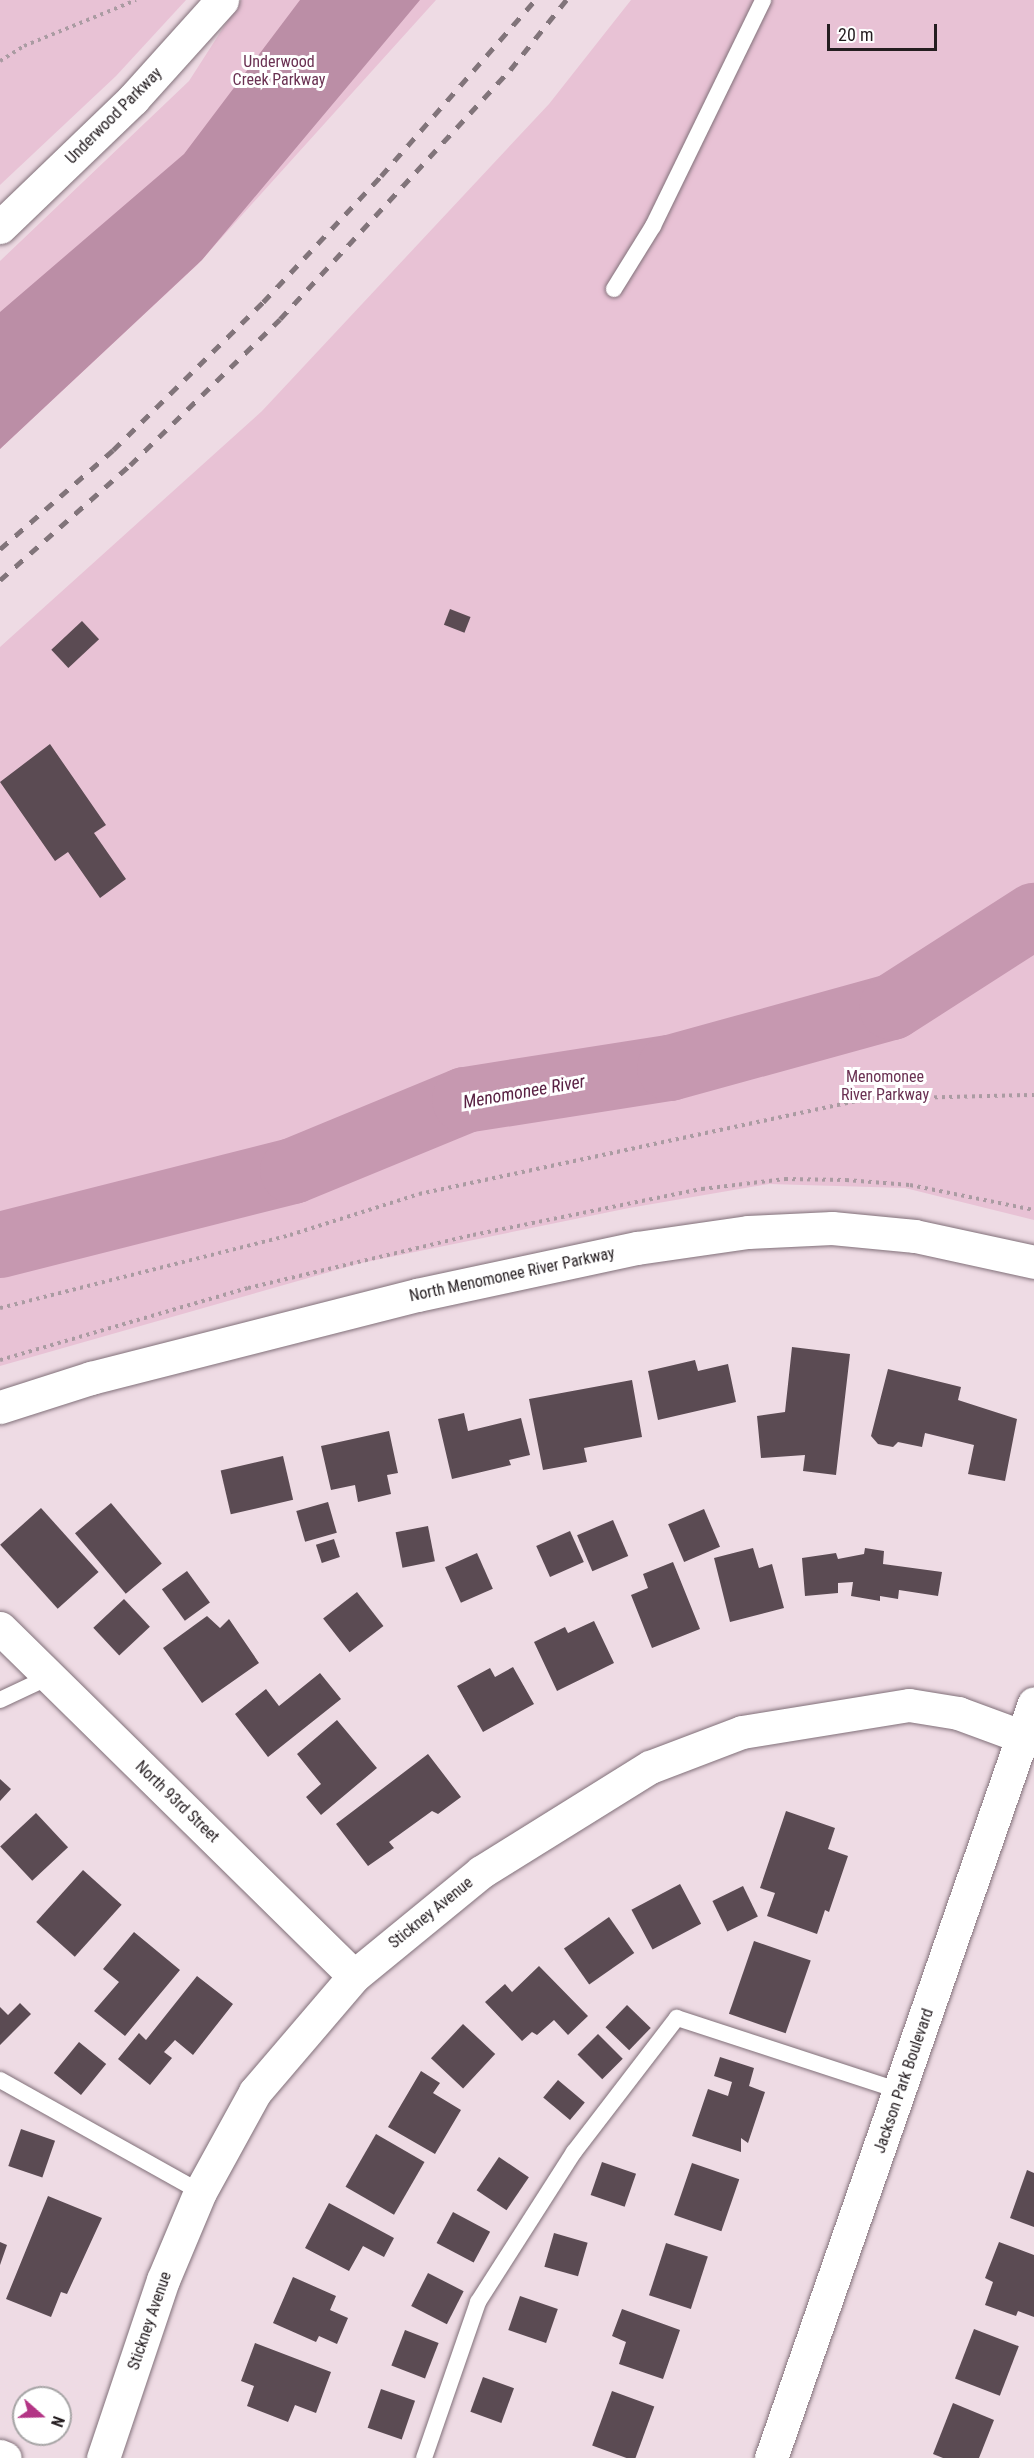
<!DOCTYPE html>
<html>
<head>
<meta charset="utf-8">
<style>
  body { margin:0 }
  #map { position:relative; width:1034px; height:2458px; overflow:hidden; background:#eedbe4; font-family:"Roboto Condensed",sans-serif }
  div>[style] { position:absolute }
  [style*='--x'] { left:calc(var(--x)*1px); top:calc(var(--y)*1px); width:calc(var(--w)*1px); rotate:calc(var(--a)*1deg) }
  .green>* { inset:0; background:#e8c2d5 }
  .forest>* { inset:0; background:#bb8ea6 }
  .river>* { height:66px; margin:-33px; padding:0 33px; transform-origin:33px; border-radius:33px; background:#c698b0 }
  .building>* { inset:0; background:#5b4b53; transform-origin:0 0 }
  .path>* { height:4px; margin-top:-2px; transform-origin:0; background:repeating-linear-gradient(90deg,#aa9ba2 0 3px,transparent 0 7.5px) }
  .roads { filter:drop-shadow(0 0 2px #817079) drop-shadow(0 0 2px #817079) }
  .lane>* { height:16px; margin:-8px; padding:0 8px; transform-origin:8px; border-radius:8px; background:#fff }
  .street>* { height:33px; margin:-16.5px; padding:0 16.5px; transform-origin:16.5px; border-radius:16.5px; background:#fff }
  .secondary>* { height:33px; margin:-16.5px; padding:0 16.5px; transform-origin:16.5px; border-radius:16.5px; background:#fff }
  .rail>* { height:4.5px; margin-top:-2.25px; transform-origin:0; background:repeating-linear-gradient(90deg,#81747a 0 10px,transparent 0 20px) }
  span { translate:-50% -50%; white-space:nowrap; text-align:center; line-height:1.15; -webkit-text-stroke:6px #fff; paint-order:stroke }
  .park-label { font-size:16px; color:#6a3152 }
  .street-label { font-size:16px; color:#241d20 }
  .water-label { font-size:18px; color:#5a2244; font-style:italic }
  .north { position:absolute; left:12px; top:2386px; width:60px; height:60px; box-sizing:border-box; background:#fff; border:2px solid #a7a5a6; border-radius:50%; rotate:110deg; font-size:16px; font-weight:700; line-height:24px; text-align:center; color:#241d20 }
  .north::after { content:''; display:block; margin:auto; width:21px; height:27px; background:#b33585; clip-path:polygon(50% 0,100% 100%,50% 72%,0 100%) }
  .scale { position:absolute; left:827px; top:24px; width:110px; height:27px; box-sizing:border-box; border:3px solid #241d20; border-top:0; padding-left:8px; font-size:18px; line-height:21px; white-space:nowrap; color:#241d20; -webkit-text-stroke:4px #fff; paint-order:stroke }
</style>
</head>
<body>
<div id="map">
  <div class="green">
    <i style="clip-path:polygon(0 0,186px 0,116px 76px,0 185px)"></i>
    <i style="clip-path:polygon(241px 0,436px 0,197px 265px,0 449px,0 261px,189px 81px)"></i>
    <i style="clip-path:polygon(631px 0,1034px 0,1034px 1220px,905px 1188px,769px 1184px,629px 1208px,361px 1263px,0 1366px,0 647px,262px 411px,549px 104px)"></i>
  </div>
  <div class="forest">
    <i style="clip-path:polygon(300px 0,420px 0,202px 260px,0 449px,0 312px,184px 154px)"></i>
  </div>
  <div class="river">
    <i style="--x:0;--y:1245;--w:302;--a:-14.2"></i>
    <i style="--x:293;--y:1171;--w:186;--a:-22.4"></i>
    <i style="--x:465;--y:1100;--w:207;--a:-8.9"></i>
    <i style="--x:670;--y:1068;--w:230;--a:-15.4"></i>
    <i style="--x:892;--y:1007;--w:169;--a:-32.7"></i>
  </div>
  <div class="building">
    <i style="left:450px;top:609px;width:22px;height:17px;rotate:21deg"></i>
    <i style="left:82px;top:621px;width:25px;height:42px;rotate:47deg"></i>
    <i style="clip-path:polygon(50px 744px,106px 825px,94px 833px,126px 879px,100px 898px,68px 852px,55px 861px,0 782px)"></i>
    <i style="clip-path:polygon(792px 1347px,850px 1354px,836px 1475px,803px 1471px,805px 1455px,761px 1458px,757px 1416px,785px 1412px)"></i>
    <i style="clip-path:polygon(695px 1360px,698px 1371px,728px 1364px,736px 1402px,658px 1420px,648px 1371px)"></i>
    <i style="clip-path:polygon(888px 1369px,961px 1387px,958px 1400px,1017px 1419px,1005px 1481px,968px 1474px,974px 1445px,925px 1433px,922px 1447px,898px 1442px,893px 1447px,878px 1444px,871px 1436px)"></i>
    <i style="clip-path:polygon(632px 1380px,642px 1437px,584px 1448px,587px 1462px,543px 1470px,529px 1399px)"></i>
    <i style="clip-path:polygon(464px 1413px,468px 1431px,521px 1418px,530px 1455px,509px 1460px,511px 1465px,452px 1479px,438px 1419px)"></i>
    <i style="clip-path:polygon(389px 1431px,398px 1473px,387px 1475px,391px 1494px,358px 1502px,355px 1485px,331px 1490px,321px 1446px)"></i>
    <i style="left:283px;top:1456px;width:45px;height:64px;rotate:77deg"></i>
    <i style="left:328px;top:1502px;width:32px;height:33px;rotate:74deg"></i>
    <i style="left:111px;top:1503px;width:79px;height:47px;rotate:50deg"></i>
    <i style="left:41px;top:1508px;width:86px;height:55px;rotate:48deg"></i>
    <i style="left:704px;top:1509px;width:41px;height:39px;rotate:67deg"></i>
    <i style="left:613px;top:1520px;width:39px;height:39px;rotate:67deg"></i>
    <i style="left:428px;top:1526px;width:36px;height:33px;rotate:79deg"></i>
    <i style="left:570px;top:1531px;width:34px;height:37px;rotate:66deg"></i>
    <i style="left:334px;top:1539px;width:19px;height:19px;rotate:72deg"></i>
    <i style="clip-path:polygon(753px 1548px,759px 1568px,772px 1564px,784px 1608px,730px 1622px,714px 1558px)"></i>
    <i style="clip-path:polygon(865px 1548px,884px 1551px,883px 1564px,942px 1572px,938px 1596px,899px 1590px,898px 1599px,880px 1596px,880px 1601px,851px 1596px,853px 1582px,838px 1583px,838px 1593px,805px 1596px,802px 1558px,836px 1553px,838px 1559px,864px 1554px)"></i>
    <i style="left:477px;top:1553px;width:39px;height:35px;rotate:66deg"></i>
    <i style="clip-path:polygon(673px 1562px,700px 1629px,652px 1648px,631px 1595px,648px 1588px,643px 1574px)"></i>
    <i style="left:187px;top:1571px;width:39px;height:31px;rotate:54deg"></i>
    <i style="left:357px;top:1592px;width:43px;height:43px;rotate:52deg"></i>
    <i style="left:124px;top:1599px;width:38px;height:42px;rotate:47deg"></i>
    <i style="clip-path:polygon(207px 1616px,220px 1628px,229px 1619px,259px 1663px,202px 1703px,163px 1648px)"></i>
    <i style="clip-path:polygon(594px 1621px,614px 1663px,557px 1691px,534px 1642px,565px 1627px,568px 1633px)"></i>
    <i style="clip-path:polygon(513px 1667px,534px 1704px,483px 1732px,457px 1686px,490px 1668px,495px 1677px)"></i>
    <i style="clip-path:polygon(320px 1673px,341px 1699px,268px 1757px,235px 1714px,266px 1689px,279px 1706px)"></i>
    <i style="clip-path:polygon(337px 1720px,377px 1768px,321px 1815px,306px 1797px,321px 1784px,297px 1754px)"></i>
    <i style="clip-path:polygon(428px 1754px,461px 1797px,438px 1814px,432px 1811px,389px 1842px,394px 1848px,368px 1866px,336px 1824px)"></i>
    <i style="clip-path:polygon(0 1779px,11px 1789px,0 1801px)"></i>
    <i style="clip-path:polygon(786px 1811px,835px 1828px,828px 1849px,848px 1856px,829px 1912px,825px 1910px,817px 1934px,767px 1916px,775px 1893px,760px 1888px)"></i>
    <i style="left:36px;top:1813px;width:47px;height:49px;rotate:47deg"></i>
    <i style="left:83px;top:1870px;width:52px;height:70px;rotate:42deg"></i>
    <i style="left:680px;top:1884px;width:45px;height:55px;rotate:62deg"></i>
    <i style="left:743px;top:1886px;width:34px;height:34px;rotate:64deg"></i>
    <i style="left:609px;top:1917px;width:44px;height:55px;rotate:55deg"></i>
    <i style="clip-path:polygon(134px 1932px,180px 1970px,125px 2036px,94px 2011px,119px 1982px,103px 1969px)"></i>
    <i style="left:754px;top:1941px;width:60px;height:77px;rotate:19deg"></i>
    <i style="clip-path:polygon(539px 1966px,588px 2016px,568px 2035px,554px 2020px,537px 2035px,532px 2032px,522px 2041px,485px 2002px,505px 1984px,512px 1992px)"></i>
    <i style="clip-path:polygon(197px 1976px,233px 2004px,193px 2055px,175px 2040px,164px 2052px,172px 2058px,150px 2085px,118px 2059px,139px 2033px,146px 2040px)"></i>
    <i style="clip-path:polygon(20px 2003px,31px 2014px,0 2045px,0 2007px,8px 2015px)"></i>
    <i style="left:627px;top:2005px;width:33px;height:31px;rotate:44deg"></i>
    <i style="left:463px;top:2024px;width:44px;height:47px;rotate:43deg"></i>
    <i style="left:598px;top:2034px;width:35px;height:29px;rotate:45deg"></i>
    <i style="left:79px;top:2042px;width:35px;height:40px;rotate:39deg"></i>
    <i style="clip-path:polygon(720px 2057px,754px 2068px,749px 2086px,765px 2092px,748px 2143px,741px 2138px,741px 2152px,692px 2136px,708px 2089px,728px 2096px,732px 2082px,714px 2076px)"></i>
    <i style="clip-path:polygon(421px 2071px,440px 2083px,433px 2093px,461px 2110px,435px 2154px,388px 2127px)"></i>
    <i style="left:558px;top:2080px;width:35px;height:23px;rotate:40deg"></i>
    <i style="left:21px;top:2129px;width:36px;height:39px;rotate:19deg"></i>
    <i style="left:376px;top:2134px;width:56px;height:61px;rotate:30deg"></i>
    <i style="left:499px;top:2157px;width:36px;height:40px;rotate:34deg"></i>
    <i style="left:602px;top:2162px;width:36px;height:35px;rotate:19deg"></i>
    <i style="left:692px;top:2163px;width:50px;height:55px;rotate:19deg"></i>
    <i style="clip-path:polygon(1027px 2170px,1034px 2173px,1034px 2227px,1010px 2218px)"></i>
    <i style="clip-path:polygon(48px 2196px,102px 2218px,67px 2294px,61px 2292px,51px 2317px,6px 2299px)"></i>
    <i style="clip-path:polygon(329px 2203px,394px 2238px,384px 2257px,363px 2246px,349px 2271px,305px 2248px)"></i>
    <i style="left:453px;top:2212px;width:42px;height:35px;rotate:28deg"></i>
    <i style="left:554px;top:2233px;width:35px;height:35px;rotate:16deg"></i>
    <i style="clip-path:polygon(0 2242px,7px 2245px,0 2265px)"></i>
    <i style="clip-path:polygon(999px 2242px,1034px 2255px,1034px 2317px,1018px 2311px,1016px 2316px,985px 2305px,993px 2282px,985px 2278px)"></i>
    <i style="left:666px;top:2243px;width:44px;height:55px;rotate:18deg"></i>
    <i style="left:428px;top:2273px;width:40px;height:37px;rotate:27deg"></i>
    <i style="clip-path:polygon(293px 2277px,336px 2296px,330px 2310px,348px 2318px,337px 2344px,319px 2336px,316px 2342px,273px 2323px)"></i>
    <i style="left:520px;top:2296px;width:40px;height:36px;rotate:19deg"></i>
    <i style="clip-path:polygon(622px 2309px,680px 2330px,663px 2379px,619px 2364px,626px 2342px,612px 2336px)"></i>
    <i style="left:974px;top:2329px;width:48px;height:53px;rotate:21deg"></i>
    <i style="left:405px;top:2330px;width:36px;height:38px;rotate:21deg"></i>
    <i style="clip-path:polygon(255px 2343px,331px 2372px,316px 2413px,295px 2405px,288px 2422px,247px 2406px,254px 2386px,241px 2381px)"></i>
    <i style="left:483px;top:2377px;width:33px;height:37px;rotate:20deg"></i>
    <i style="left:381px;top:2389px;width:36px;height:41px;rotate:19deg"></i>
    <i style="left:612px;top:2391px;width:45px;height:58px;rotate:20deg"></i>
    <i style="clip-path:polygon(953px 2403px,994px 2420px,979px 2458px,943px 2458px,933px 2454px)"></i>
  </div>
  <div class="path">
    <i style="--x:0;--y:61;--w:28;--a:-32"></i>
    <i style="--x:24;--y:46;--w:121;--a:-22.3"></i>
    <i style="--x:0;--y:1308;--w:299;--a:-14.1"></i>
    <i style="--x:290;--y:1235;--w:135;--a:-17.6"></i>
    <i style="--x:419;--y:1194;--w:458;--a:-12"></i>
    <i style="--x:867;--y:1099;--w:167;--a:-1.4"></i>
    <i style="--x:0;--y:1360;--w:258;--a:-16.2"></i>
    <i style="--x:248;--y:1288;--w:231;--a:-13.3"></i>
    <i style="--x:473;--y:1235;--w:234;--a:-11.4"></i>
    <i style="--x:702;--y:1189;--w:84;--a:-6.9"></i>
    <i style="--x:785;--y:1179;--w:61;--a:0.9"></i>
    <i style="--x:846;--y:1180;--w:64;--a:4.5"></i>
    <i style="--x:910;--y:1185;--w:126;--a:11.4"></i>
  </div>
  <div class="roads">
    <div class="lane">
      <i style="--x:614;--y:289;--w:74;--a:-58.2"></i>
      <i style="--x:653;--y:226;--w:251;--a:-64"></i>
      <i style="--x:0;--y:1700;--w:54;--a:-25.1"></i>
      <i style="--x:0;--y:2080;--w:229;--a:29.2"></i>
      <i style="--x:424;--y:2458;--w:165;--a:-70.9"></i>
      <i style="--x:478;--y:2302;--w:178;--a:-57.4"></i>
      <i style="--x:574;--y:2152;--w:169;--a:-52.5"></i>
      <i style="--x:677;--y:2018;--w:235;--a:18.1"></i>
    </div>
    <div class="street">
      <i style="--x:0;--y:227;--w:185;--a:-43.9"></i>
      <i style="--x:133;--y:99;--w:133;--a:-48"></i>
      <i style="--x:0;--y:1628;--w:496;--a:44.5"></i>
      <i style="--x:103;--y:2458;--w:188;--a:-71.4"></i>
      <i style="--x:163;--y:2280;--w:95;--a:-67.2"></i>
      <i style="--x:200;--y:2192;--w:114;--a:-61.2"></i>
      <i style="--x:255;--y:2092;--w:153;--a:-49.5"></i>
      <i style="--x:354;--y:1976;--w:164;--a:-39.3"></i>
      <i style="--x:481;--y:1872;--w:199;--a:-31.9"></i>
      <i style="--x:650;--y:1767;--w:98;--a:-20.8"></i>
      <i style="--x:742;--y:1732;--w:169;--a:-9.2"></i>
      <i style="--x:909;--y:1705;--w:50;--a:9.3"></i>
      <i style="--x:958;--y:1713;--w:81;--a:20.2"></i>
      <i style="--x:771;--y:2458;--w:799;--a:-70.79"></i>
    </div>
    <div class="secondary">
      <i style="--x:0;--y:1407;--w:96;--a:-17.7"></i>
      <i style="--x:91;--y:1378;--w:336;--a:-14.3"></i>
      <i style="--x:417;--y:1295;--w:225;--a:-12.1"></i>
      <i style="--x:637;--y:1248;--w:112;--a:-8.2"></i>
      <i style="--x:748;--y:1232;--w:84;--a:-2.7"></i>
      <i style="--x:832;--y:1228;--w:83;--a:5.5"></i>
      <i style="--x:915;--y:1236;--w:122;--a:12.3"></i>
      <i style="--x:0;--y:2456;--w:5;--a:22"></i>
    </div>
  </div>
  <div class="rail">
    <i style="--x:0;--y:549;--w:150;--a:-41.2"></i>
    <i style="--x:113;--y:450;--w:211;--a:-44.6"></i>
    <i style="--x:263;--y:302;--w:173;--a:-46.9"></i>
    <i style="--x:381;--y:176;--w:234;--a:-48.8"></i>
    <i style="--x:0;--y:580;--w:174;--a:-41.5"></i>
    <i style="--x:130;--y:465;--w:209;--a:-44.2"></i>
    <i style="--x:280;--y:319;--w:339;--a:-47.3"></i>
    <i style="--x:510;--y:70;--w:90;--a:-51.3"></i>
  </div>
  <div class="park-label">
    <span style="left:279px;top:71px">Underwood<br>Creek Parkway</span>
    <span style="left:885px;top:1086px">Menomonee<br>River Parkway</span>
  </div>
  <div class="street-label">
    <span style="left:114px;top:116px;rotate:-45deg">Underwood Parkway</span>
    <span style="left:512px;top:1275px;rotate:-12deg">North Menomonee River Parkway</span>
    <span style="left:177px;top:1802px;rotate:44deg">North 93rd Street</span>
    <span style="left:431px;top:1913px;rotate:-39deg">Stickney Avenue</span>
    <span style="left:904px;top:2081px;rotate:-71deg">Jackson Park Boulevard</span>
    <span style="left:150px;top:2321px;rotate:-71deg">Stickney Avenue</span>
  </div>
  <div class="water-label">
    <span style="left:524px;top:1092px;rotate:-10deg">Menomonee River</span>
  </div>
  <div class="north">N</div>
  <div class="scale">20 m</div>
</div>
</body>
</html>
